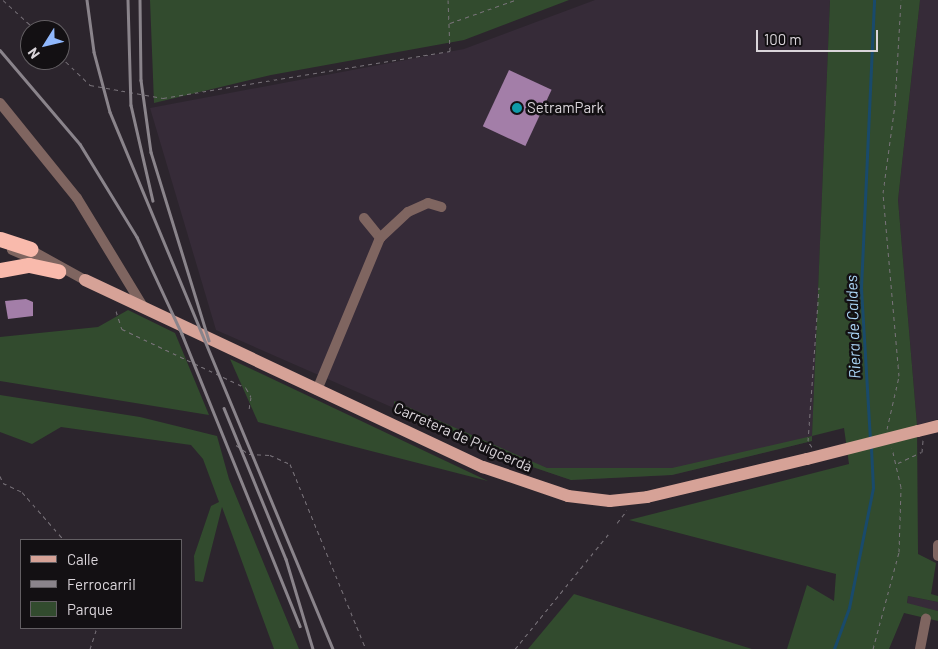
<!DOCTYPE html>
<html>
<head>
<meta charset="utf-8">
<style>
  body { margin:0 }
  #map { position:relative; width:938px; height:649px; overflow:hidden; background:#2c252d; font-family:Barlow,sans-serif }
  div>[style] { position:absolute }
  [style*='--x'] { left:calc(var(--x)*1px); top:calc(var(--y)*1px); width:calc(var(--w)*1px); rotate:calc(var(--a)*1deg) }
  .built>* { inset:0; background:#362b38 }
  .green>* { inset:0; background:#324b2e }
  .stream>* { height:2.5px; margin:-1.25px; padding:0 1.25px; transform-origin:1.25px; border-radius:1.25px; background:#194a6b }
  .building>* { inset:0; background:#a37ea8; transform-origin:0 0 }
  .path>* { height:1px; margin-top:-0.5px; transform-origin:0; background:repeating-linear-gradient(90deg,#79737a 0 4px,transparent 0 8px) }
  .minor>* { height:10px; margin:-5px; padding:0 5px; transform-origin:5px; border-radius:5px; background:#7f6560 }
  .major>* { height:12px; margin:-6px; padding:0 6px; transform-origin:6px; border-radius:6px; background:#d6a297 }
  .highway>* { height:15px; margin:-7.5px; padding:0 7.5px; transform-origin:7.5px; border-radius:7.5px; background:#f9baac }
  .rail>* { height:2.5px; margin:-1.25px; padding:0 1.25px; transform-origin:1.25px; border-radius:1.25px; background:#8a848b }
  .major-bridge>* { height:12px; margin:-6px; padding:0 6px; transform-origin:6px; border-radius:6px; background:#d6a297 }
  .dots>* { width:14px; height:14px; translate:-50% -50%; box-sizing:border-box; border:2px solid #131013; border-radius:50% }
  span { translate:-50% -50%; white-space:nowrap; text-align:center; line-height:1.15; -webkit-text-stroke:5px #131013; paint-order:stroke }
  .poi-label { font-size:15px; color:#dad5da }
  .left { translate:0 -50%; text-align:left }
  .street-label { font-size:15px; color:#dad5da }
  .water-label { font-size:16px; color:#aad4f5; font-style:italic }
  .legend { position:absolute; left:20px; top:539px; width:162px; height:90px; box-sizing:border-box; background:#131013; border:1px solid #635f63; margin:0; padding:6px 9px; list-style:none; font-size:15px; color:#dad5da }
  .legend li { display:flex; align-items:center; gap:10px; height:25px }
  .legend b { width:25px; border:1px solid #635f63 }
  .north { position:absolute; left:20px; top:20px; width:50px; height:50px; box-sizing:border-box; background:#131013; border:1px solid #635f63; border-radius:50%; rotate:234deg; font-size:14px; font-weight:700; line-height:20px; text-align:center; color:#dad5da }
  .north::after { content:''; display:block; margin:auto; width:18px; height:22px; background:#90b8fd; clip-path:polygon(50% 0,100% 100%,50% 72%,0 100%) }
  .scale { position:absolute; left:756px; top:30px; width:122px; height:22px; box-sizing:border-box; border:2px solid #dad5da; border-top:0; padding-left:6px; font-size:15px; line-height:18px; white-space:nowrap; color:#dad5da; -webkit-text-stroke:4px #131013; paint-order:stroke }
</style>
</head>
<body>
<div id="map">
  <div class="built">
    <i style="clip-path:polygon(595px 0,830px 0,812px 441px,672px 475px,571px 480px,512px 460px,216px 330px,150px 108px,464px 49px)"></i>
    <i style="clip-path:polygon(920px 0,938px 0,938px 419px,917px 425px,898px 200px)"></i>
    <i style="clip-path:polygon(908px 596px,938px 602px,938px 611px,907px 604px)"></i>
  </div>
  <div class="green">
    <i style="clip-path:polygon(150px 0,569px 0,464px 40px,271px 75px,154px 103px)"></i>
    <i style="clip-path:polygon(830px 0,920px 0,898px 200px,917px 425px,918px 554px,936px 563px,931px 594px,938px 596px,938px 602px,908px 596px,907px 603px,938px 611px,938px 621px,904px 613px,889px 649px,787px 649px,807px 585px,834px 601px,836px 574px,629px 520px,849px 464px,844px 428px,812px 436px,812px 441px,672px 475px,571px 480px,512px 460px,394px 408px,394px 401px,547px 468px,672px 468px,812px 436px)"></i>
    <i style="clip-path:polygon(128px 310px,175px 333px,209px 415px,0 381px,0 337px,98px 327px)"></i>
    <i style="clip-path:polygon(230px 359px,488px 481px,258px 422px)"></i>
    <i style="clip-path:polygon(0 395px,140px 417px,217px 436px,229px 479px,299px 649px,274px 649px,222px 507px,203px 582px,195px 581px,194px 556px,211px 506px,219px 502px,203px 459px,191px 445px,61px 427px,32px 444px,0 432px)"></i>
    <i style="clip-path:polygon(574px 594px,752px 649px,528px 649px)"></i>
  </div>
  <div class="stream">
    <i style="--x:870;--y:440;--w:152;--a:-93.4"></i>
    <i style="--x:861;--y:288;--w:288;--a:-87.4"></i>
    <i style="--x:834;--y:649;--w:44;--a:-69.9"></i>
    <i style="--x:849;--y:608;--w:122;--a:-78.7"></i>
    <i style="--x:873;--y:488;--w:40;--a:-92.9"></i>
  </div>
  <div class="building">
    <i style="left:509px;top:70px;width:47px;height:62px;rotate:25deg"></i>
    <i style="clip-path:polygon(26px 299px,33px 302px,33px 316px,8px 319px,5px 301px)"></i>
  </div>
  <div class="path">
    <i style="--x:3;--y:0;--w:45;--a:42.3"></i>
    <i style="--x:450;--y:23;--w:69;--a:-19.5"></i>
    <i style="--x:60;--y:56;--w:42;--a:44"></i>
    <i style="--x:90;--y:85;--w:74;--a:10.1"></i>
    <i style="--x:163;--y:98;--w:291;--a:-9.3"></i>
    <i style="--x:450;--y:51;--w:51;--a:-92.2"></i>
    <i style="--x:116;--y:311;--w:19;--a:72"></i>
    <i style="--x:122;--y:329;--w:137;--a:25.4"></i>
    <i style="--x:246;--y:388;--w:10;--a:61"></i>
    <i style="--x:251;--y:397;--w:13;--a:99"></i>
    <i style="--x:887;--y:429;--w:54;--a:-77.2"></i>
    <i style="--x:899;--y:376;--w:184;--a:-95"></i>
    <i style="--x:883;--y:193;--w:90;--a:-82.3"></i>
    <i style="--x:895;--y:104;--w:104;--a:-86.7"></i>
    <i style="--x:236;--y:445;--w:16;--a:35"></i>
    <i style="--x:249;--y:454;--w:21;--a:3"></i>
    <i style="--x:270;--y:455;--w:22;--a:24"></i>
    <i style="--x:290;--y:464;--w:200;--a:67.7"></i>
    <i style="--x:812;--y:447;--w:7;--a:-124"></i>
    <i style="--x:808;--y:441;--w:154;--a:-85.9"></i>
    <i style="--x:898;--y:463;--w:26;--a:-25"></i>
    <i style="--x:922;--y:452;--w:12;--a:-85"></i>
    <i style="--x:0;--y:476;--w:8;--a:67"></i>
    <i style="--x:3;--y:483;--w:21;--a:25"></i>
    <i style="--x:22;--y:492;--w:64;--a:48.8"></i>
    <i style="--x:617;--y:523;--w:16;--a:-52"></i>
    <i style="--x:90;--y:649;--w:22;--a:-72"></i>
    <i style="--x:515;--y:649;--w:151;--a:-50.9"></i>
    <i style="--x:873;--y:649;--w:100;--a:-75"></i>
    <i style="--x:899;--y:552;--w:65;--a:-88.2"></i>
    <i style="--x:901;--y:487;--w:40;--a:-103"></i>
  </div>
  <div class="minor">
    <i style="--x:0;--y:103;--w:122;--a:51"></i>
    <i style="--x:77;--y:198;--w:129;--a:58.7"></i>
    <i style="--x:364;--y:218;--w:26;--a:51"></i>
    <i style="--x:25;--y:247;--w:68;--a:28.8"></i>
    <i style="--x:12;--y:250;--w:33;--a:23"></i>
    <i style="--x:317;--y:390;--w:165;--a:-67.5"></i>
    <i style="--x:380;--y:238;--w:38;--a:-43"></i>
    <i style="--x:408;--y:212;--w:22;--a:-24"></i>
    <i style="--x:428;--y:203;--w:14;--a:17"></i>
    <i style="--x:938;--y:545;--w:11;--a:90"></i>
    <i style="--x:920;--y:649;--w:31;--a:-79"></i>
  </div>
  <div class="major">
    <i style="--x:85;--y:280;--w:440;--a:25.2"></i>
    <i style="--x:483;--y:467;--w:90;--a:18.8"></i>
    <i style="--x:568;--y:496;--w:42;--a:6.8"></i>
    <i style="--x:610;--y:501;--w:37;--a:-6"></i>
    <i style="--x:647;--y:497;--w:164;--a:-13.4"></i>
    <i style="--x:918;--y:431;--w:21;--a:-14"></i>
  </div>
  <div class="highway">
    <i style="--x:0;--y:239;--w:32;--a:18"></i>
    <i style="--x:0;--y:270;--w:29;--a:-10"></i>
    <i style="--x:29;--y:265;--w:30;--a:12"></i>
  </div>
  <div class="rail">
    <i style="--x:87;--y:0;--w:52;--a:82.3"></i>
    <i style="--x:94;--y:52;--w:62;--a:75.1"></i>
    <i style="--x:110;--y:112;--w:581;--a:67.45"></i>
    <i style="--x:128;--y:0;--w:105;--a:88.4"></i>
    <i style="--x:131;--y:105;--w:98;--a:77.1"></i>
    <i style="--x:140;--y:0;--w:80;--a:89.3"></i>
    <i style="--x:141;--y:80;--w:73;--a:82.1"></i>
    <i style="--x:151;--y:152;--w:197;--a:72.9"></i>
    <i style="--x:0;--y:50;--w:123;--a:49.6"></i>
    <i style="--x:80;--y:144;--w:109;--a:58.5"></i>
    <i style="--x:137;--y:237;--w:107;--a:65.1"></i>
    <i style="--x:182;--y:334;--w:315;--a:68"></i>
    <i style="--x:224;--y:408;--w:163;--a:67.7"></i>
    <i style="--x:286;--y:559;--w:94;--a:73.3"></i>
  </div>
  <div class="major-bridge">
    <i style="--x:807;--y:459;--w:114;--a:-14.2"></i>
  </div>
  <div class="dots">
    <i style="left:517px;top:108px;background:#0f9aa8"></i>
  </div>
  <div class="poi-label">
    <span class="left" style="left:527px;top:108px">SetramPark</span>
  </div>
  <div class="street-label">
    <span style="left:463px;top:437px;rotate:24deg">Carretera de Puigcerdà</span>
  </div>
  <div class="water-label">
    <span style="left:853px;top:327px;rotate:-92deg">Riera de Caldes</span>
  </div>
  <ul class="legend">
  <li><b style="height:6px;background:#d6a297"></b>Calle</li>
  <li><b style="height:6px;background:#8a848b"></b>Ferrocarril</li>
  <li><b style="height:14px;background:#324b2e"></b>Parque</li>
  </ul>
  <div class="north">N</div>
  <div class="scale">100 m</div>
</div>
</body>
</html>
